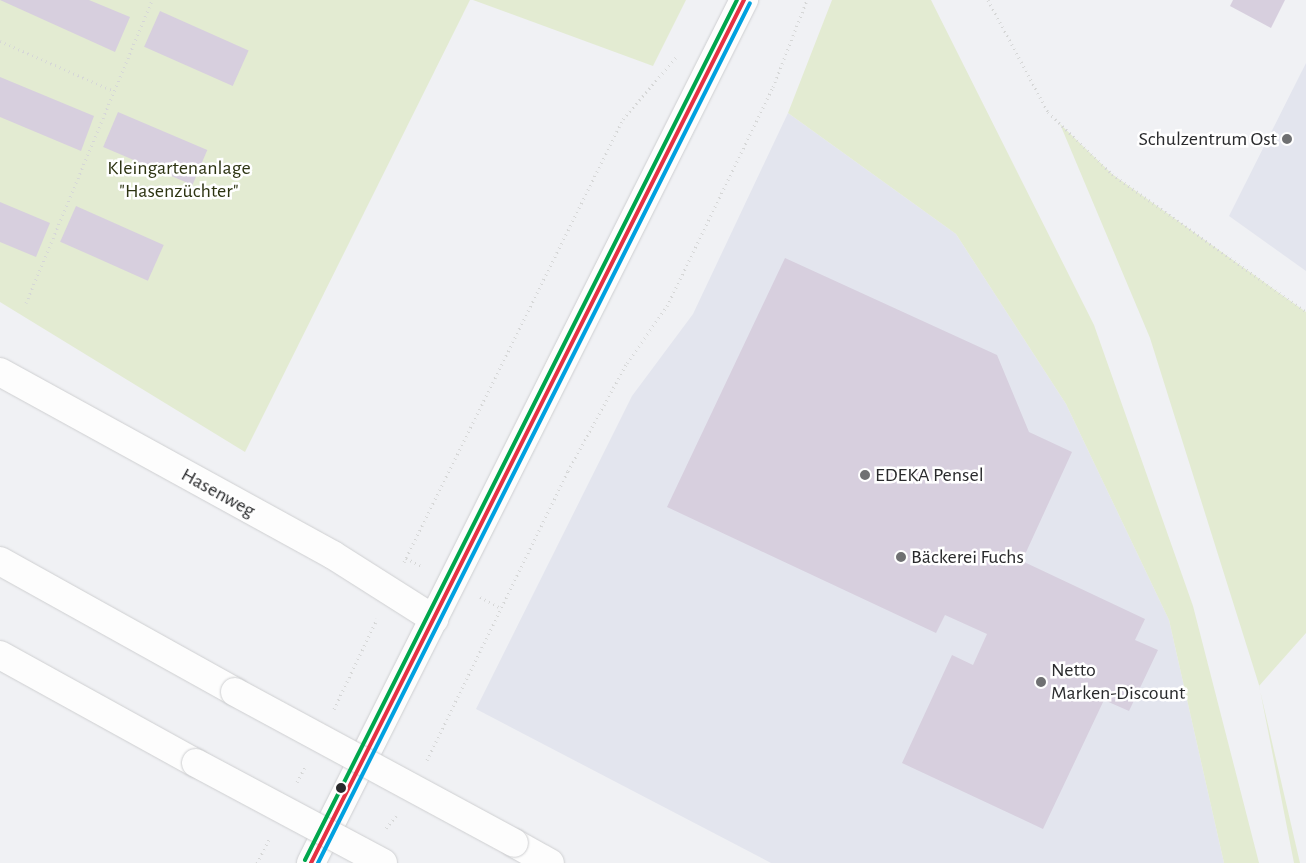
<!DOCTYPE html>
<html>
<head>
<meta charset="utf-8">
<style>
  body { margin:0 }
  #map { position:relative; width:1306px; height:863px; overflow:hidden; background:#f0f1f4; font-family:"Alegreya Sans",sans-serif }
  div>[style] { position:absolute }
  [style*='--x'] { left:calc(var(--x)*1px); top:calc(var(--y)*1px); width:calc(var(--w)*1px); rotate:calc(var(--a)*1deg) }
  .built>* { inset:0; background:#e3e5ee }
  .green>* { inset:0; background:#e3ebd2 }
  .building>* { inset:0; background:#d7cfde; transform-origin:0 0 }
  .path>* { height:3px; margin-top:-1.5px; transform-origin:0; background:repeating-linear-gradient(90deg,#d6d7d7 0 1px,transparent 0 5px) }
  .roads { filter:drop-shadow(0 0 1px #cecfd1) drop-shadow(0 0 1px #cecfd1) }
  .minor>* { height:28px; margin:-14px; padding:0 14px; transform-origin:14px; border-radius:14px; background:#fdfdfd }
  .secondary>* { height:28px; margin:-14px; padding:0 14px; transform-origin:14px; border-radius:14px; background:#fdfdfd }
  .motorway>* { height:28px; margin:-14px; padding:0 14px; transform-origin:14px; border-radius:14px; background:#fdfdfd }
  .bridges { filter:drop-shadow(0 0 1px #cecfd1) drop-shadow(0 0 1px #cecfd1) }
  .motorway-bridge>* { height:28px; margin:-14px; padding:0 14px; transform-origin:14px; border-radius:14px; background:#fdfdfd }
  .bus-1>* { height:4px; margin:-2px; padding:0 2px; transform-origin:2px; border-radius:2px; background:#e63143 }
  .bus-2>* { height:4px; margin:-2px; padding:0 2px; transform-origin:2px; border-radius:2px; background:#00a1e0 }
  .bus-3>* { height:4px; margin:-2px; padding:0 2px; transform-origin:2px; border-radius:2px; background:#00a64d }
  .dots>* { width:14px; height:14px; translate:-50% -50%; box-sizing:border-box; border:2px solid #fff; border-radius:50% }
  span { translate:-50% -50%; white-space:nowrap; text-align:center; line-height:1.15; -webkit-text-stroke:5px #fff; paint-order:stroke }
  .poi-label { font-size:20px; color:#292a2c }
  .right { translate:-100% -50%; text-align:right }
  .left { translate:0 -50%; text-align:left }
  .park-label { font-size:20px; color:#2d3412 }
  .street-label { font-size:20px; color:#292a2c }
</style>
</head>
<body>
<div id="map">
  <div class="built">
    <i style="clip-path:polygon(1306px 63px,1306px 271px,1229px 216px)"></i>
    <i style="clip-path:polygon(788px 113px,956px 234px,1066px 404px,1169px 620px,1224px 863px,771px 863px,476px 709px,632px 396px,693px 314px)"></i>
  </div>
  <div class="green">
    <i style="clip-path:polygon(0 0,470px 0,245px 452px,0 302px)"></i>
    <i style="clip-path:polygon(473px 0,686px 0,653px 66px)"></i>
    <i style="clip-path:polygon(832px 0,931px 0,1094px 325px,1193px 606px,1259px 863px,1224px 863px,1169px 620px,1066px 404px,956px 234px,788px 113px)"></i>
    <i style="clip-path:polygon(1060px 124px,1112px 174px,1306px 312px,1306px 633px,1259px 686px,1300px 863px,1294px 863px,1259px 685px,1150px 338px)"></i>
  </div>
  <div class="building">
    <i style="clip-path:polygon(0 0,89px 0,130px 17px,115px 52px)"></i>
    <i style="clip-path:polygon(1233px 0,1285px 0,1271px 28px,1230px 6px)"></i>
    <i style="left:160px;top:11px;width:97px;height:39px;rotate:24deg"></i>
    <i style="clip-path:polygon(0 77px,94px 116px,81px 151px,0 117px)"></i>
    <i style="left:118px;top:112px;width:97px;height:38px;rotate:23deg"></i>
    <i style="clip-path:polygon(0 202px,50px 223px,36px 257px,0 242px)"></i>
    <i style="left:76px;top:206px;width:96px;height:39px;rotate:24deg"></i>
    <i style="clip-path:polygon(785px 258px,997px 355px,1029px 432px,1072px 452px,1022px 561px,1145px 619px,1135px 640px,1158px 650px,1129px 711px,1104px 700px,1043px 829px,902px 763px,952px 655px,973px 665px,987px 634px,945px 615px,936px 633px,667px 507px)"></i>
  </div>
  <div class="path">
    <i style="--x:988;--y:0;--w:127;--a:61.8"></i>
    <i style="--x:1048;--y:112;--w:89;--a:44.1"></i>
    <i style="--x:1112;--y:174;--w:238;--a:35.4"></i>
    <i style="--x:0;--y:41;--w:124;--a:23.7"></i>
    <i style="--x:26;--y:303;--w:328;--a:-67.4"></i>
    <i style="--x:406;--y:558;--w:19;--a:28"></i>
    <i style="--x:404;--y:562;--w:494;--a:-63.7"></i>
    <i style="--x:623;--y:119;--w:84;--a:-49.3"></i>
    <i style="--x:480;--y:597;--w:24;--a:28"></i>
    <i style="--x:334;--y:709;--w:100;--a:-64.5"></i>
    <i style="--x:427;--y:760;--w:322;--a:-64"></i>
    <i style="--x:568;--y:471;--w:123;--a:-61.4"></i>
    <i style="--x:627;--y:363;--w:70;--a:-54.9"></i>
    <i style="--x:667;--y:306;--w:243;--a:-64.2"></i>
    <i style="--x:773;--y:87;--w:93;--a:-68.7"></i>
    <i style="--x:297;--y:782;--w:19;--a:-62"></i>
    <i style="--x:386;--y:828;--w:16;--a:-50"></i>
    <i style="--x:257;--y:863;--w:27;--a:-63"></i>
  </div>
  <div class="roads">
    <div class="minor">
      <i style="--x:0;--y:372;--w:380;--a:28.8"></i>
      <i style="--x:333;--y:555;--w:120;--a:32.4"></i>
    </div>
    <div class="secondary">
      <i style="--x:311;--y:863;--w:966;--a:-63.36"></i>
    </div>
    <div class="motorway">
      <i style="--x:0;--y:561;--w:269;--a:29.1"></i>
      <i style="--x:0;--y:655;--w:224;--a:28.9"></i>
      <i style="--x:514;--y:843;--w:41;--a:29.1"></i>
    </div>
  </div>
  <div class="bridges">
    <div class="motorway-bridge">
      <i style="--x:235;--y:692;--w:317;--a:28.4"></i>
      <i style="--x:196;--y:763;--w:212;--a:28.1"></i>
    </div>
  </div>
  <div class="bus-1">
    <i style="--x:311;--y:863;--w:966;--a:-63.36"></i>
  </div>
  <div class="bus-2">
    <i style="--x:318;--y:863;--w:962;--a:-63.33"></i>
  </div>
  <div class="bus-3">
    <i style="--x:305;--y:860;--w:962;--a:-63.33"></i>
  </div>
  <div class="dots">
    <i style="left:1287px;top:139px;background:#6f7072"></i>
    <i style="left:865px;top:475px;background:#6f7072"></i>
    <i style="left:901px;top:557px;background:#6f7072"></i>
    <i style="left:1041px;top:682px;background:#6f7072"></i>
    <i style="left:341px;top:788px;background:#292a2c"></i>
  </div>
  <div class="poi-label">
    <span class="right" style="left:1277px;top:139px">Schulzentrum Ost</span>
    <span class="left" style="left:875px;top:475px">EDEKA Pensel</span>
    <span class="left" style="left:911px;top:557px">Bäckerei Fuchs</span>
    <span class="left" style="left:1051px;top:682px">Netto<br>Marken-Discount</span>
  </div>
  <div class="park-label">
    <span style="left:179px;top:180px">Kleingartenanlage<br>"Hasenzüchter"</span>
  </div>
  <div class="street-label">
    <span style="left:218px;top:493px;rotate:29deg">Hasenweg</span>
  </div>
</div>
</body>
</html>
